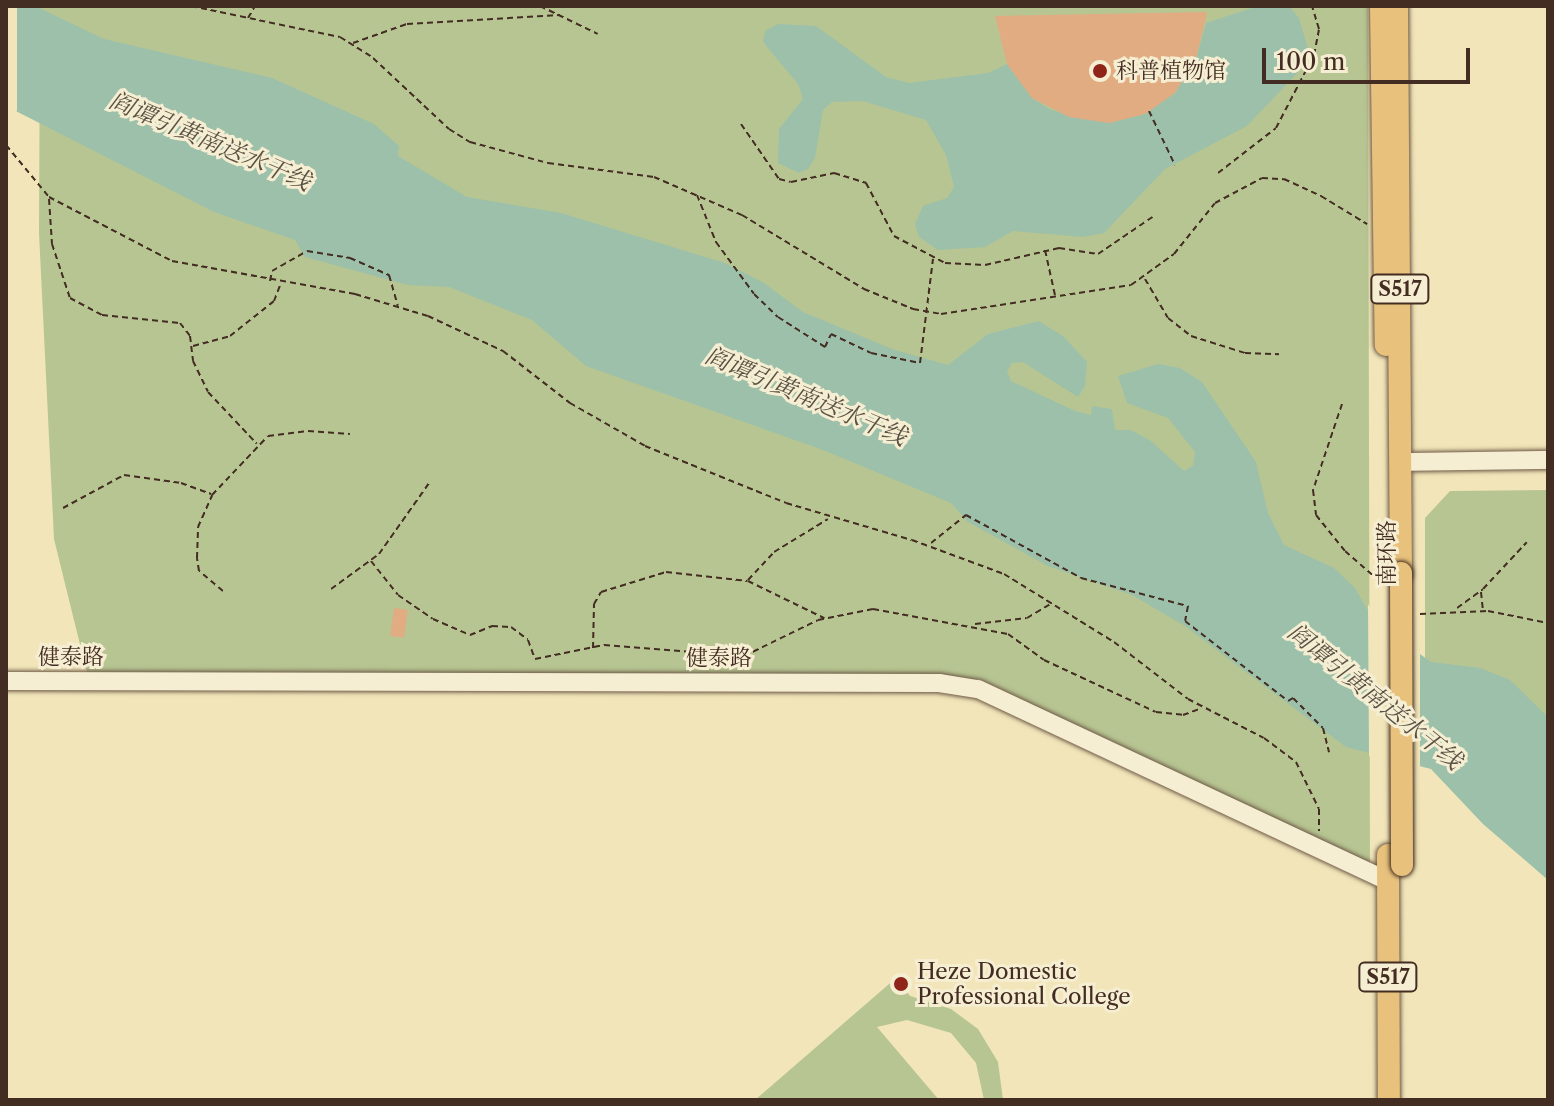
<!DOCTYPE html>
<html>
<head>
<meta charset="utf-8">
<style>
  body { margin:0 }
  #map { position:relative; width:1554px; height:1106px; overflow:hidden; background:#f1e5b9; font-family:"Libre Caslon Text","Noto Serif SC",serif }
  div>[style] { position:absolute }
  [style*='--x'] { left:calc(var(--x)*1px); top:calc(var(--y)*1px); width:calc(var(--w)*1px); rotate:calc(var(--a)*1deg) }
  .green>* { inset:0; background:#b7c592 }
  .water>* { inset:0; background:#9cc0a9 }
  .pier>* { inset:0; background:#f1e5b9; transform-origin:0 0 }
  .building>* { inset:0; background:#e1ac81; transform-origin:0 0 }
  .path>* { height:2px; margin-top:-1px; transform-origin:0; background:repeating-linear-gradient(90deg,#432c21 0 6px,transparent 0 10px) }
  .roads { filter:drop-shadow(0 0 2px #6e5a47) drop-shadow(0 0 2px #6e5a47) }
  .tertiary>* { height:18px; margin:-9px; padding:0 9px; transform-origin:9px; border-radius:9px; background:#f6eed2 }
  .primary>* { height:22px; margin:-11px; padding:0 11px; transform-origin:11px; border-radius:11px; background:#e8c27c }
  .bridges { filter:drop-shadow(0 0 2px #432c21) drop-shadow(0 0 2px #432c21) }
  .primary-bridge>* { height:22px; margin:-11px; padding:0 11px; transform-origin:11px; border-radius:11px; background:#e8c27c }
  .dots>* { width:22px; height:22px; translate:-50% -50%; box-sizing:border-box; border:4px solid #f6eed2; border-radius:50% }
  span { translate:-50% -50%; white-space:nowrap; text-align:center; line-height:1.15; -webkit-text-stroke:6px #f6eed2; paint-order:stroke }
  .shield-label span { padding:2px 6px; background:#f6eed2; border:2px solid; border-radius:6px; -webkit-text-stroke-width:0 }
  .shield-label { font-size:20px; color:#432c21; font-weight:700 }
  .poi-label { font-size:22px; color:#432c21 }
  .left { translate:0 -50%; text-align:left }
  .street-label { font-size:22px; color:#432c21 }
  .water-label { font-size:24px; color:#595143; font-style:italic }
  .frame { position:absolute; inset:0; border:8px solid #432c21; pointer-events:none }
  .scale { position:absolute; left:1262px; top:48px; width:208px; height:36px; box-sizing:border-box; border:4px solid #432c21; border-top:0; padding-left:10px; font-size:24px; line-height:28px; white-space:nowrap; color:#432c21; -webkit-text-stroke:6px #f6eed2; paint-order:stroke }
</style>
</head>
<body>
<div id="map">
  <div class="green">
    <i style="clip-path:polygon(40px 6px,1368px 6px,1370px 873px,978px 689px,89px 681px,54px 539px,39px 233px)"></i>
    <i style="clip-path:polygon(1548px 490px,1548px 810px,1425px 658px,1425px 518px,1450px 491px)"></i>
    <i style="clip-path:polygon(896px 978px,910px 996px,951px 1009px,978px 1029px,998px 1062px,1003px 1100px,984px 1100px,976px 1063px,951px 1033px,907px 1020px,877px 1027px,939px 1100px,755px 1100px)"></i>
  </div>
  <div class="water">
    <i style="clip-path:polygon(6px 6px,35px 6px,104px 39px,272px 78px,374px 124px,399px 146px,398px 156px,467px 197px,561px 213px,725px 263px,764px 283px,803px 312px,892px 349px,948px 365px,988px 334px,1039px 321px,1064px 337px,1087px 362px,1085px 386px,1078px 397px,1023px 362px,1012px 363px,1007px 371px,1011px 381px,1075px 411px,1091px 415px,1092px 406px,1112px 409px,1115px 430px,1131px 430px,1151px 441px,1184px 471px,1193px 466px,1195px 452px,1168px 418px,1127px 403px,1118px 376px,1158px 364px,1180px 368px,1202px 382px,1256px 462px,1268px 513px,1284px 545px,1334px 568px,1355px 588px,1374px 621px,1431px 662px,1480px 668px,1510px 680px,1548px 717px,1548px 880px,1483px 824px,1431px 769px,1346px 747px,1185px 626px,1132px 595px,1048px 566px,968px 522px,951px 503px,823px 450px,586px 366px,532px 320px,449px 287px,408px 285px,305px 257px,295px 240px,214px 212px,6px 106px)"></i>
    <i style="clip-path:polygon(1258px 6px,1289px 6px,1299px 18px,1308px 49px,1304px 66px,1247px 126px,1165px 169px,1104px 233px,1083px 237px,1013px 231px,985px 247px,938px 250px,919px 237px,915px 224px,923px 206px,947px 198px,954px 187px,946px 155px,926px 120px,863px 101px,832px 102px,823px 110px,815px 158px,808px 169px,799px 173px,778px 163px,779px 129px,803px 99px,798px 84px,763px 42px,765px 31px,778px 24px,816px 26px,886px 77px,909px 83px,988px 73px,1007px 64px,1032px 98px,1051px 110px,1109px 123px,1145px 114px,1175px 93px,1196px 59px,1206px 23px)"></i>
  </div>
  <div class="pier">
    <i style="left:6px;top:6px;width:11px;height:105px"></i>
    <i style="clip-path:polygon(1368px 604px,1377px 619px,1420px 649px,1420px 771px,1369px 756px)"></i>
  </div>
  <div class="building">
    <i style="clip-path:polygon(1207px 12px,1196px 59px,1175px 93px,1145px 114px,1109px 123px,1069px 117px,1032px 98px,1007px 64px,995px 16px)"></i>
    <i style="left:394px;top:608px;width:14px;height:28px;rotate:8deg"></i>
  </div>
  <div class="path">
    <i style="--x:191;--y:6;--w:152;--a:11.8"></i>
    <i style="--x:340;--y:37;--w:39;--a:32"></i>
    <i style="--x:373;--y:58;--w:104;--a:43.1"></i>
    <i style="--x:449;--y:129;--w:25;--a:32"></i>
    <i style="--x:470;--y:142;--w:81;--a:15.1"></i>
    <i style="--x:548;--y:163;--w:107;--a:7.5"></i>
    <i style="--x:654;--y:177;--w:96;--a:23.4"></i>
    <i style="--x:742;--y:215;--w:143;--a:31.2"></i>
    <i style="--x:864;--y:289;--w:53;--a:22.2"></i>
    <i style="--x:913;--y:309;--w:28;--a:10"></i>
    <i style="--x:941;--y:314;--w:192;--a:-8.7"></i>
    <i style="--x:1131;--y:285;--w:53;--a:-35.8"></i>
    <i style="--x:1174;--y:254;--w:65;--a:-51.2"></i>
    <i style="--x:1215;--y:203;--w:53;--a:-28"></i>
    <i style="--x:1262;--y:178;--w:22;--a:3"></i>
    <i style="--x:1284;--y:179;--w:41;--a:24.7"></i>
    <i style="--x:1321;--y:196;--w:54;--a:31.3"></i>
    <i style="--x:540;--y:6;--w:64;--a:25.8"></i>
    <i style="--x:248;--y:18;--w:14;--a:-60"></i>
    <i style="--x:353;--y:43;--w:57;--a:-19.4"></i>
    <i style="--x:407;--y:24;--w:153;--a:-3.4"></i>
    <i style="--x:1149;--y:111;--w:60;--a:64.3"></i>
    <i style="--x:741;--y:124;--w:67;--a:55.4"></i>
    <i style="--x:779;--y:179;--w:12;--a:14"></i>
    <i style="--x:791;--y:182;--w:44;--a:-11.8"></i>
    <i style="--x:834;--y:173;--w:34;--a:17"></i>
    <i style="--x:866;--y:183;--w:60;--a:62.2"></i>
    <i style="--x:894;--y:236;--w:58;--a:27.9"></i>
    <i style="--x:945;--y:263;--w:40;--a:2.9"></i>
    <i style="--x:985;--y:265;--w:76;--a:-12.9"></i>
    <i style="--x:1059;--y:248;--w:39;--a:9"></i>
    <i style="--x:1098;--y:254;--w:68;--a:-34.2"></i>
    <i style="--x:6;--y:145;--w:67;--a:50.4"></i>
    <i style="--x:49;--y:197;--w:139;--a:27.5"></i>
    <i style="--x:172;--y:261;--w:186;--a:10.2"></i>
    <i style="--x:355;--y:294;--w:76;--a:16.8"></i>
    <i style="--x:428;--y:316;--w:83;--a:25"></i>
    <i style="--x:503;--y:351;--w:85;--a:37.8"></i>
    <i style="--x:570;--y:403;--w:86;--a:29.8"></i>
    <i style="--x:645;--y:446;--w:152;--a:22"></i>
    <i style="--x:786;--y:503;--w:131;--a:16.4"></i>
    <i style="--x:912;--y:540;--w:98;--a:20.3"></i>
    <i style="--x:1004;--y:574;--w:129;--a:31.7"></i>
    <i style="--x:1114;--y:642;--w:93;--a:37.6"></i>
    <i style="--x:1188;--y:699;--w:85;--a:27.2"></i>
    <i style="--x:1264;--y:738;--w:40;--a:37"></i>
    <i style="--x:1296;--y:762;--w:52;--a:63.9"></i>
    <i style="--x:1319;--y:809;--w:22;--a:90"></i>
    <i style="--x:1218;--y:173;--w:73;--a:-37.8"></i>
    <i style="--x:1276;--y:128;--w:82;--a:-62.5"></i>
    <i style="--x:1314;--y:55;--w:26;--a:-79"></i>
    <i style="--x:1319;--y:29;--w:24;--a:-107"></i>
    <i style="--x:697;--y:195;--w:51;--a:68"></i>
    <i style="--x:716;--y:242;--w:64;--a:53.8"></i>
    <i style="--x:754;--y:294;--w:33;--a:44"></i>
    <i style="--x:778;--y:317;--w:56;--a:32.6"></i>
    <i style="--x:825;--y:347;--w:14;--a:-65"></i>
    <i style="--x:831;--y:334;--w:44;--a:25.4"></i>
    <i style="--x:871;--y:353;--w:50;--a:11.5"></i>
    <i style="--x:920;--y:363;--w:105;--a:-82.9"></i>
    <i style="--x:49;--y:199;--w:45;--a:86.2"></i>
    <i style="--x:52;--y:244;--w:57;--a:71.6"></i>
    <i style="--x:70;--y:298;--w:36;--a:28"></i>
    <i style="--x:102;--y:315;--w:78;--a:5.9"></i>
    <i style="--x:180;--y:323;--w:16;--a:52"></i>
    <i style="--x:190;--y:336;--w:25;--a:83"></i>
    <i style="--x:193;--y:361;--w:34;--a:64"></i>
    <i style="--x:208;--y:392;--w:71;--a:46.7"></i>
    <i style="--x:1045;--y:250;--w:46;--a:77.5"></i>
    <i style="--x:1145;--y:279;--w:45;--a:59.5"></i>
    <i style="--x:1168;--y:318;--w:29;--a:38"></i>
    <i style="--x:1191;--y:336;--w:57;--a:17.5"></i>
    <i style="--x:1245;--y:353;--w:34;--a:2"></i>
    <i style="--x:270;--y:281;--w:10;--a:-79"></i>
    <i style="--x:272;--y:271;--w:40;--a:-29.7"></i>
    <i style="--x:307;--y:251;--w:44;--a:9.2"></i>
    <i style="--x:350;--y:258;--w:43;--a:23.6"></i>
    <i style="--x:389;--y:275;--w:32;--a:74"></i>
    <i style="--x:193;--y:346;--w:38;--a:-15"></i>
    <i style="--x:230;--y:336;--w:56;--a:-38.5"></i>
    <i style="--x:274;--y:301;--w:17;--a:-69"></i>
    <i style="--x:1342;--y:404;--w:91;--a:108.6"></i>
    <i style="--x:1313;--y:490;--w:25;--a:83"></i>
    <i style="--x:1316;--y:515;--w:46;--a:51.1"></i>
    <i style="--x:1345;--y:551;--w:52;--a:41.1"></i>
    <i style="--x:63;--y:508;--w:69;--a:-28.4"></i>
    <i style="--x:124;--y:475;--w:58;--a:8"></i>
    <i style="--x:181;--y:483;--w:32;--a:20"></i>
    <i style="--x:931;--y:543;--w:45;--a:-38.7"></i>
    <i style="--x:966;--y:515;--w:131;--a:28.7"></i>
    <i style="--x:1081;--y:578;--w:111;--a:14.7"></i>
    <i style="--x:1188;--y:606;--w:15;--a:101"></i>
    <i style="--x:1185;--y:621;--w:130;--a:37.8"></i>
    <i style="--x:1288;--y:701;--w:6;--a:-31"></i>
    <i style="--x:1293;--y:698;--w:42;--a:45"></i>
    <i style="--x:1323;--y:728;--w:25;--a:76"></i>
    <i style="--x:371;--y:561;--w:43;--a:51.5"></i>
    <i style="--x:398;--y:595;--w:42;--a:34.4"></i>
    <i style="--x:433;--y:619;--w:40;--a:23.4"></i>
    <i style="--x:470;--y:635;--w:24;--a:-22"></i>
    <i style="--x:492;--y:626;--w:19;--a:3"></i>
    <i style="--x:511;--y:627;--w:21;--a:37"></i>
    <i style="--x:528;--y:640;--w:20;--a:70"></i>
    <i style="--x:535;--y:659;--w:70;--a:-11.5"></i>
    <i style="--x:604;--y:645;--w:140;--a:4.5"></i>
    <i style="--x:744;--y:656;--w:82;--a:-25.9"></i>
    <i style="--x:818;--y:620;--w:56;--a:-11.3"></i>
    <i style="--x:873;--y:609;--w:137;--a:10.5"></i>
    <i style="--x:1008;--y:634;--w:44;--a:35.8"></i>
    <i style="--x:1044;--y:660;--w:123;--a:24.9"></i>
    <i style="--x:1156;--y:712;--w:27;--a:6"></i>
    <i style="--x:1183;--y:715;--w:20;--a:-20"></i>
    <i style="--x:748;--y:580;--w:38;--a:-47"></i>
    <i style="--x:774;--y:552;--w:63;--a:-31.4"></i>
    <i style="--x:331;--y:589;--w:59;--a:-36.1"></i>
    <i style="--x:379;--y:554;--w:87;--a:-54.8"></i>
    <i style="--x:223;--y:591;--w:31;--a:-140"></i>
    <i style="--x:199;--y:571;--w:13;--a:-99"></i>
    <i style="--x:197;--y:558;--w:31;--a:-88"></i>
    <i style="--x:198;--y:527;--w:35;--a:-66"></i>
    <i style="--x:212;--y:495;--w:81;--a:-46.5"></i>
    <i style="--x:268;--y:436;--w:40;--a:-7.1"></i>
    <i style="--x:308;--y:431;--w:42;--a:4.1"></i>
    <i style="--x:1481;--y:592;--w:18;--a:84"></i>
    <i style="--x:1457;--y:608;--w:32;--a:-36"></i>
    <i style="--x:1483;--y:589;--w:64;--a:-46.9"></i>
    <i style="--x:1420;--y:614;--w:68;--a:-2.5"></i>
    <i style="--x:1488;--y:611;--w:61;--a:11.3"></i>
    <i style="--x:975;--y:624;--w:52;--a:-6.6"></i>
    <i style="--x:1027;--y:618;--w:29;--a:-31"></i>
    <i style="--x:593;--y:648;--w:44;--a:-88.7"></i>
    <i style="--x:594;--y:604;--w:14;--a:-60"></i>
    <i style="--x:601;--y:592;--w:68;--a:-17.1"></i>
    <i style="--x:666;--y:572;--w:82;--a:6.3"></i>
    <i style="--x:748;--y:581;--w:85;--a:26"></i>
  </div>
  <div class="roads">
    <div class="tertiary">
      <i style="--x:1402;--y:462;--w:146;--a:-0.8"></i>
      <i style="--x:6;--y:681;--w:933;--a:0.12"></i>
      <i style="--x:939;--y:683;--w:39;--a:9"></i>
      <i style="--x:978;--y:689;--w:453;--a:25.1"></i>
    </div>
    <div class="primary">
      <i style="--x:1381;--y:6;--w:339;--a:89.2"></i>
      <i style="--x:1397;--y:6;--w:567;--a:89.6"></i>
      <i style="--x:1388;--y:855;--w:245;--a:89.8"></i>
    </div>
  </div>
  <div class="bridges">
    <div class="primary-bridge">
      <i style="--x:1401;--y:573;--w:292;--a:89.8"></i>
    </div>
  </div>
  <div class="dots">
    <i style="left:1100px;top:71px;background:#8f2418"></i>
    <i style="left:901px;top:984px;background:#8f2418"></i>
  </div>
  <div class="shield-label">
    <span style="left:1400px;top:289px">S517</span>
    <span style="left:1388px;top:977px">S517</span>
  </div>
  <div class="poi-label">
    <span class="left" style="left:1116px;top:71px">科普植物馆</span>
    <span class="left" style="left:917px;top:984px">Heze Domestic<br>Professional College</span>
  </div>
  <div class="street-label">
    <span style="left:1387px;top:553px;rotate:-90deg">南环路</span>
    <span style="left:71px;top:657px">健泰路</span>
    <span style="left:719px;top:658px">健泰路</span>
  </div>
  <div class="water-label">
    <span style="left:210px;top:141px;rotate:23deg">阎谭引黄南送水干线</span>
    <span style="left:806px;top:396px;rotate:23deg">阎谭引黄南送水干线</span>
    <span style="left:1375px;top:696px;rotate:39deg">阎谭引黄南送水干线</span>
  </div>
  <div class="frame"></div>
  <div class="scale">100 m</div>
</div>
</body>
</html>
